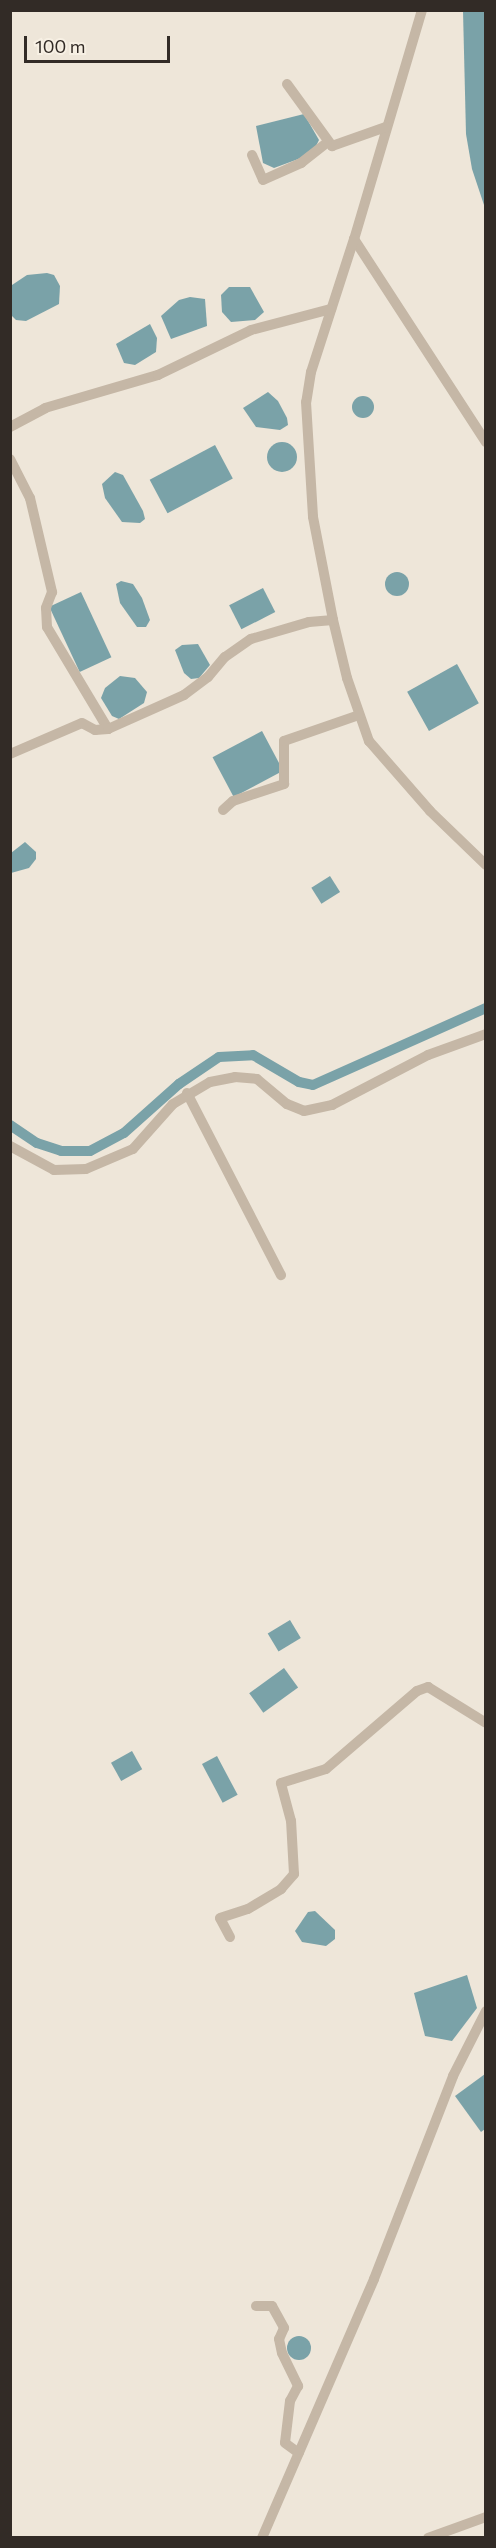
<!DOCTYPE html>
<html>
<head>
<meta charset="utf-8">
<style>
  body { margin:0 }
  #map { position:relative; width:496px; height:2548px; overflow:hidden; background:#eee6d9; font-family:Commissioner,sans-serif }
  div>[style] { position:absolute }
  [style*='--x'] { left:calc(var(--x)*1px); top:calc(var(--y)*1px); width:calc(var(--w)*1px); rotate:calc(var(--a)*1deg) }
  .water>* { inset:0; background:#7aa2a8; transform-origin:0 0 }
  .round { border-radius:50% }
  .canal>* { height:10px; margin:-5px; padding:0 5px; transform-origin:5px; border-radius:5px; background:#7aa2a8 }
  .minor>* { height:10px; margin:-5px; padding:0 5px; transform-origin:5px; border-radius:5px; background:#c5b7a6 }
  span { translate:-50% -50%; white-space:nowrap; text-align:center; line-height:1.15; -webkit-text-stroke:6px #f7f0e4; paint-order:stroke }
  .frame { position:absolute; inset:0; border:12px solid #322b26; pointer-events:none }
  .scale { position:absolute; left:24px; top:36px; width:146px; height:27px; box-sizing:border-box; border:3px solid #322b26; border-top:0; padding-left:8px; font-size:18px; line-height:21px; white-space:nowrap; color:#322b26; -webkit-text-stroke:4px #f7f0e4; paint-order:stroke }
</style>
</head>
<body>
<div id="map">
  <div class="water">
    <i style="clip-path:polygon(463px 11px,485px 11px,485px 208px,472px 169px,466px 134px)"></i>
    <i style="clip-path:polygon(304px 114px,319px 140px,312px 154px,274px 168px,263px 163px,256px 126px)"></i>
    <i style="clip-path:polygon(47px 273px,54px 275px,60px 286px,59px 304px,26px 321px,16px 320px,11px 315px,12px 285px,27px 275px)"></i>
    <i style="clip-path:polygon(229px 287px,250px 287px,264px 312px,255px 320px,231px 322px,222px 312px,221px 295px)"></i>
    <i style="clip-path:polygon(190px 297px,205px 299px,207px 326px,171px 339px,161px 316px,179px 300px)"></i>
    <i style="clip-path:polygon(150px 324px,157px 338px,156px 352px,135px 365px,124px 363px,116px 344px)"></i>
    <i style="clip-path:polygon(268px 392px,278px 401px,287px 418px,288px 425px,280px 430px,256px 427px,243px 408px)"></i>
    <i class="round" style="left:352px;top:396px;width:22px;height:22px"></i>
    <i class="round" style="left:267px;top:442px;width:30px;height:30px"></i>
    <i style="left:215px;top:445px;width:38px;height:74px;rotate:62deg"></i>
    <i style="clip-path:polygon(115px 472px,123px 475px,143px 511px,145px 519px,140px 523px,122px 522px,105px 498px,102px 484px)"></i>
    <i class="round" style="left:385px;top:572px;width:24px;height:24px"></i>
    <i style="clip-path:polygon(121px 581px,133px 584px,142px 598px,150px 620px,146px 627px,137px 627px,120px 603px,116px 584px)"></i>
    <i style="left:263px;top:588px;width:27px;height:38px;rotate:63deg"></i>
    <i style="left:81px;top:592px;width:72px;height:35px;rotate:65deg"></i>
    <i style="clip-path:polygon(198px 644px,210px 665px,199px 678px,191px 679px,184px 673px,175px 650px,182px 645px)"></i>
    <i style="left:457px;top:664px;width:45px;height:57px;rotate:61deg"></i>
    <i style="clip-path:polygon(120px 676px,135px 678px,147px 692px,144px 703px,119px 719px,112px 716px,101px 698px,105px 688px)"></i>
    <i style="left:262px;top:731px;width:45px;height:56px;rotate:62deg"></i>
    <i style="clip-path:polygon(25px 842px,36px 852px,36px 859px,29px 868px,11px 873px,11px 853px)"></i>
    <i style="left:330px;top:876px;width:19px;height:22px;rotate:58deg"></i>
    <i style="left:290px;top:1620px;width:21px;height:26px;rotate:59deg"></i>
    <i style="left:284px;top:1668px;width:24px;height:43px;rotate:54deg"></i>
    <i style="left:132px;top:1751px;width:21px;height:24px;rotate:61deg"></i>
    <i style="left:217px;top:1756px;width:44px;height:17px;rotate:62deg"></i>
    <i style="clip-path:polygon(315px 1911px,335px 1930px,335px 1939px,326px 1946px,302px 1942px,295px 1931px,308px 1912px)"></i>
    <i style="clip-path:polygon(467px 1975px,477px 2008px,452px 2041px,425px 2036px,414px 1993px)"></i>
    <i style="clip-path:polygon(485px 2074px,485px 2129px,481px 2132px,455px 2096px)"></i>
    <i class="round" style="left:287px;top:2336px;width:24px;height:24px"></i>
  </div>
  <div class="canal">
    <i style="--x:10;--y:1125;--w:32;--a:34"></i>
    <i style="--x:37;--y:1143;--w:25;--a:18"></i>
    <i style="--x:61;--y:1151;--w:29;--a:0"></i>
    <i style="--x:90;--y:1151;--w:38;--a:-28"></i>
    <i style="--x:124;--y:1133;--w:74;--a:-41.7"></i>
    <i style="--x:179;--y:1084;--w:48;--a:-34"></i>
    <i style="--x:219;--y:1057;--w:34;--a:-3"></i>
    <i style="--x:253;--y:1055;--w:53;--a:30.4"></i>
    <i style="--x:299;--y:1082;--w:14;--a:12"></i>
    <i style="--x:313;--y:1085;--w:189;--a:-24"></i>
  </div>
  <div class="minor">
    <i style="--x:422;--y:10;--w:239;--a:106.5"></i>
    <i style="--x:354;--y:239;--w:242;--a:57"></i>
    <i style="--x:287;--y:84;--w:77;--a:54"></i>
    <i style="--x:332;--y:146;--w:57;--a:-19.4"></i>
    <i style="--x:252;--y:155;--w:27;--a:66"></i>
    <i style="--x:263;--y:180;--w:42;--a:-24.1"></i>
    <i style="--x:301;--y:163;--w:33;--a:-38"></i>
    <i style="--x:354;--y:239;--w:140;--a:107.9"></i>
    <i style="--x:311;--y:372;--w:30;--a:99"></i>
    <i style="--x:306;--y:402;--w:115;--a:86.5"></i>
    <i style="--x:313;--y:517;--w:105;--a:79"></i>
    <i style="--x:333;--y:620;--w:60;--a:76.4"></i>
    <i style="--x:347;--y:678;--w:67;--a:70.8"></i>
    <i style="--x:369;--y:741;--w:93;--a:48.9"></i>
    <i style="--x:430;--y:811;--w:78;--a:44"></i>
    <i style="--x:10;--y:427;--w:40;--a:-28"></i>
    <i style="--x:45;--y:408;--w:118;--a:-16.3"></i>
    <i style="--x:158;--y:375;--w:103;--a:-25.8"></i>
    <i style="--x:251;--y:330;--w:83;--a:-14.7"></i>
    <i style="--x:10;--y:459;--w:44;--a:62.9"></i>
    <i style="--x:30;--y:498;--w:97;--a:76.8"></i>
    <i style="--x:52;--y:592;--w:17;--a:111"></i>
    <i style="--x:46;--y:608;--w:19;--a:87"></i>
    <i style="--x:47;--y:627;--w:119;--a:59.1"></i>
    <i style="--x:10;--y:754;--w:78;--a:-23.3"></i>
    <i style="--x:82;--y:723;--w:15;--a:28"></i>
    <i style="--x:95;--y:730;--w:13;--a:-4"></i>
    <i style="--x:108;--y:729;--w:83;--a:-24.1"></i>
    <i style="--x:184;--y:695;--w:30;--a:-37"></i>
    <i style="--x:208;--y:677;--w:26;--a:-50"></i>
    <i style="--x:225;--y:657;--w:32;--a:-35"></i>
    <i style="--x:251;--y:639;--w:60;--a:-16.3"></i>
    <i style="--x:309;--y:622;--w:24;--a:-5"></i>
    <i style="--x:223;--y:810;--w:13;--a:-42"></i>
    <i style="--x:233;--y:801;--w:54;--a:-18.4"></i>
    <i style="--x:284;--y:784;--w:43;--a:-90"></i>
    <i style="--x:284;--y:741;--w:79;--a:-19.1"></i>
    <i style="--x:187;--y:1093;--w:205;--a:62.7"></i>
    <i style="--x:10;--y:1146;--w:50;--a:28.6"></i>
    <i style="--x:54;--y:1170;--w:32;--a:-2"></i>
    <i style="--x:86;--y:1169;--w:51;--a:-23.1"></i>
    <i style="--x:133;--y:1149;--w:60;--a:-48.4"></i>
    <i style="--x:173;--y:1104;--w:43;--a:-30.7"></i>
    <i style="--x:210;--y:1082;--w:25;--a:-11"></i>
    <i style="--x:235;--y:1077;--w:22;--a:5"></i>
    <i style="--x:257;--y:1079;--w:39;--a:40"></i>
    <i style="--x:287;--y:1104;--w:18;--a:22"></i>
    <i style="--x:304;--y:1111;--w:29;--a:-12"></i>
    <i style="--x:332;--y:1105;--w:108;--a:-27.5"></i>
    <i style="--x:428;--y:1055;--w:62;--a:-19.9"></i>
    <i style="--x:230;--y:1937;--w:21;--a:-118"></i>
    <i style="--x:220;--y:1918;--w:29;--a:-18"></i>
    <i style="--x:248;--y:1909;--w:39;--a:-31"></i>
    <i style="--x:281;--y:1889;--w:20;--a:-49"></i>
    <i style="--x:294;--y:1874;--w:53;--a:-93.2"></i>
    <i style="--x:291;--y:1821;--w:39;--a:-105"></i>
    <i style="--x:281;--y:1783;--w:47;--a:-17.3"></i>
    <i style="--x:326;--y:1769;--w:120;--a:-40.6"></i>
    <i style="--x:417;--y:1691;--w:12;--a:-20"></i>
    <i style="--x:428;--y:1687;--w:68;--a:31.8"></i>
    <i style="--x:256;--y:2306;--w:16;--a:0"></i>
    <i style="--x:272;--y:2306;--w:25;--a:61"></i>
    <i style="--x:284;--y:2328;--w:12;--a:114"></i>
    <i style="--x:279;--y:2339;--w:14;--a:78"></i>
    <i style="--x:282;--y:2353;--w:37;--a:64"></i>
    <i style="--x:298;--y:2386;--w:17;--a:118"></i>
    <i style="--x:290;--y:2401;--w:42;--a:96.8"></i>
    <i style="--x:285;--y:2443;--w:17;--a:36"></i>
    <i style="--x:262;--y:2538;--w:282;--a:-66.6"></i>
    <i style="--x:374;--y:2279;--w:218;--a:-68.7"></i>
    <i style="--x:453;--y:2076;--w:73;--a:-63.1"></i>
    <i style="--x:428;--y:2538;--w:62;--a:-19.9"></i>
  </div>
  <div class="frame"></div>
  <div class="scale">100 m</div>
</div>
</body>
</html>
